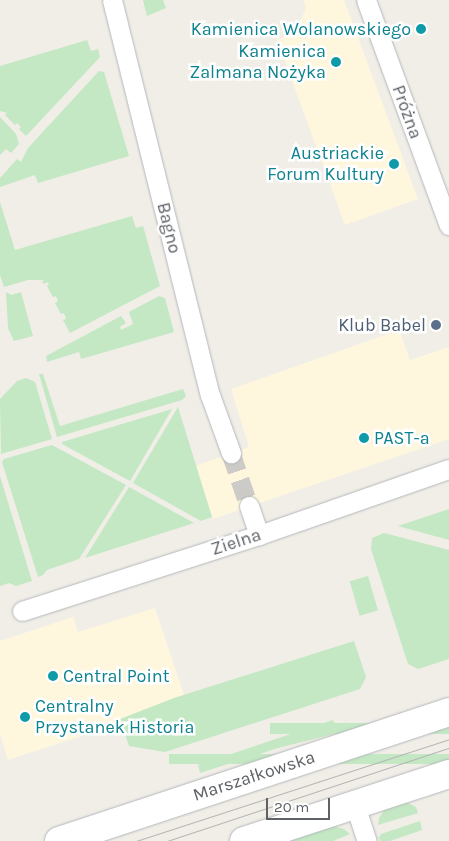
<!DOCTYPE html>
<html>
<head>
<meta charset="utf-8">
<style>
  body { margin:0 }
  #map { position:relative; width:449px; height:841px; overflow:hidden; background:#f0eee7; font-family:Karla,sans-serif }
  div>[style] { position:absolute }
  [style*='--x'] { left:calc(var(--x)*1px); top:calc(var(--y)*1px); width:calc(var(--w)*1px); rotate:calc(var(--a)*1deg) }
  .commercial>* { inset:0; background:#fef7de }
  .green>* { inset:0; background:#c3e8c3; transform-origin:0 0 }
  .street-tunnel>* { height:19px; margin-top:-9.5px; transform-origin:0; background:repeating-linear-gradient(90deg,#cccbc7 0 19px,transparent 0 28px) }
  .roads { filter:drop-shadow(0 0 1px #b4b7bb) drop-shadow(0 0 1px #b4b7bb) }
  .street>* { height:19px; margin:-9.5px; padding:0 9.5px; transform-origin:9.5px; border-radius:9.5px; background:#fff }
  .secondary>* { height:28px; margin:-14px; padding:0 14px; transform-origin:14px; border-radius:14px; background:#fff }
  .tram>* { height:1px; margin:-0.5px; padding:0 0.5px; transform-origin:0.5px; border-radius:0.5px; background:#b5b6b7 }
  .dots>* { width:14px; height:14px; translate:-50% -50%; box-sizing:border-box; border:2px solid #fff; border-radius:50% }
  span { translate:-50% -50%; white-space:nowrap; text-align:center; line-height:1.15; -webkit-text-stroke:5px #fff; paint-order:stroke }
  .culture-label { font-size:18px; color:#0d838f }
  .right { translate:-100% -50%; text-align:right }
  .left { translate:0 -50%; text-align:left }
  .street-label { font-size:18px; color:#5e6267 }
  .service-label { font-size:18px; color:#4e5e75 }
  .scale { position:absolute; left:266px; top:798px; width:64px; height:22px; box-sizing:border-box; border:2px solid #5e6267; border-top:0; padding-left:6px; font-size:15px; line-height:18px; white-space:nowrap; color:#5e6267; -webkit-text-stroke:4px #fff; paint-order:stroke }
</style>
</head>
<body>
<div id="map">
  <div class="commercial">
    <i style="clip-path:polygon(303px 0,344px 0,418px 199px,345px 225px,277px 40px,296px 32px,306px 8px)"></i>
    <i style="clip-path:polygon(399px 330px,410px 360px,449px 347px,449px 439px,213px 519px,195px 466px,249px 447px,231px 389px)"></i>
    <i style="clip-path:polygon(155px 608px,184px 695px,121px 723px,8px 760px,0 734px,0 641px,73px 617px,78px 632px)"></i>
  </div>
  <div class="green">
    <i style="clip-path:polygon(143px 0,163px 0,166px 8px,147px 16px)"></i>
    <i style="clip-path:polygon(87px 40px,91px 51px,98px 49px,100px 57px,26px 136px,19px 129px,21px 127px,17px 123px,15px 125px,5px 115px,7px 113px,0 111px,0 66px)"></i>
    <i style="clip-path:polygon(99px 71px,104px 72px,129px 156px,38px 183px,35px 175px,0 187px,0 178px,17px 159px,21px 162px,28px 148px)"></i>
    <i style="clip-path:polygon(0 117px,16px 134px,19px 144px,11px 153px,6px 149px,0 155px)"></i>
    <i style="clip-path:polygon(0 202px,15px 250px,132px 216px,136px 228px,143px 226px,160px 286px,70px 333px,63px 320px,66px 319px,64px 313px,61px 314px,55px 303px,58px 301px,56px 296px,53px 297px,47px 286px,49px 284px,47px 282px,44px 284px,42px 282px,44px 280px,28px 280px,4px 287px,0 275px)"></i>
    <i style="clip-path:polygon(6px 292px,11px 295px,21px 292px,33px 336px,14px 341px,8px 328px)"></i>
    <i style="clip-path:polygon(159px 296px,165px 298px,174px 332px,81px 359px,79px 352px,47px 362px,46px 356px,121px 316px,126px 323px,120px 327px,121px 330px,133px 324px,129px 312px)"></i>
    <i style="clip-path:polygon(39px 374px,43px 374px,60px 426px,183px 389px,186px 396px,182px 400px,57px 437px)"></i>
    <i style="clip-path:polygon(26px 378px,35px 382px,52px 439px,1px 454px,0 399px,17px 381px)"></i>
    <i style="clip-path:polygon(178px 407px,212px 517px,201px 521px,133px 483px)"></i>
    <i style="clip-path:polygon(172px 409px,130px 481px,62px 444px,62px 442px)"></i>
    <i style="clip-path:polygon(52px 445px,126px 485px,79px 559px,47px 570px,43px 575px,38px 577px,2px 462px,4px 459px)"></i>
    <i style="clip-path:polygon(0 476px,32px 581px,16px 586px,9px 583px,0 586px)"></i>
    <i style="clip-path:polygon(129px 487px,194px 523px,85px 558px)"></i>
    <i style="clip-path:polygon(449px 509px,449px 540px,398px 526px)"></i>
    <i style="clip-path:polygon(384px 533px,449px 550px,449px 659px,418px 669px,408px 664px,371px 549px,372px 538px)"></i>
    <i style="left:368px;top:576px;width:36px;height:19px;rotate:74deg"></i>
    <i style="clip-path:polygon(354px 641px,366px 677px,360px 689px,165px 752px,129px 746px,120px 719px,174px 698px)"></i>
    <i style="clip-path:polygon(333px 720px,338px 733px,278px 748px,200px 773px,198px 765px)"></i>
    <i style="left:449px;top:723px;width:11px;height:179px;rotate:90deg"></i>
    <i style="left:449px;top:754px;width:10px;height:280px;rotate:90deg"></i>
    <i style="clip-path:polygon(406px 802px,416px 807px,418px 813px,378px 825px,379px 818px,385px 809px)"></i>
    <i style="clip-path:polygon(420px 821px,422px 830px,390px 841px,380px 841px,379px 837px,381px 834px)"></i>
    <i style="clip-path:polygon(333px 826px,344px 829px,350px 834px,333px 841px,292px 841px,294px 838px)"></i>
  </div>
  <div class="street-tunnel">
    <i style="--x:231;--y:453;--w:56;--a:71.2"></i>
  </div>
  <div class="roads">
    <div class="street">
      <i style="--x:112;--y:0;--w:407;--a:76.1"></i>
      <i style="--x:210;--y:395;--w:62;--a:70.1"></i>
      <i style="--x:366;--y:0;--w:240;--a:69.8"></i>
      <i style="--x:249;--y:506;--w:31;--a:71"></i>
      <i style="--x:22;--y:611;--w:249;--a:-17.8"></i>
      <i style="--x:259;--y:535;--w:201;--a:-19.2"></i>
      <i style="--x:355;--y:805;--w:38;--a:72"></i>
    </div>
    <div class="secondary">
      <i style="--x:59;--y:841;--w:411;--a:-18.3"></i>
      <i style="--x:244;--y:841;--w:216;--a:-18.1"></i>
    </div>
  </div>
  <div class="tram">
    <i style="--x:136;--y:841;--w:329;--a:-18"></i>
    <i style="--x:167;--y:841;--w:297;--a:-18.3"></i>
  </div>
  <div class="dots">
    <i style="left:421px;top:29px;background:#0f9aa8"></i>
    <i style="left:336px;top:62px;background:#0f9aa8"></i>
    <i style="left:394px;top:164px;background:#0f9aa8"></i>
    <i style="left:436px;top:325px;background:#5c6f8a"></i>
    <i style="left:364px;top:438px;background:#0f9aa8"></i>
    <i style="left:53px;top:676px;background:#0f9aa8"></i>
    <i style="left:25px;top:717px;background:#0f9aa8"></i>
  </div>
  <div class="culture-label">
    <span class="right" style="left:411px;top:29px">Kamienica Wolanowskiego</span>
    <span class="right" style="left:326px;top:62px">Kamienica<br>Zalmana Nożyka</span>
    <span class="right" style="left:384px;top:164px">Austriackie<br>Forum Kultury</span>
    <span class="left" style="left:374px;top:438px">PAST-a</span>
    <span class="left" style="left:63px;top:676px">Central Point</span>
    <span class="left" style="left:35px;top:717px">Centralny<br>Przystanek Historia</span>
  </div>
  <div class="street-label">
    <span style="left:407px;top:112px;rotate:70deg">Próżna</span>
    <span style="left:169px;top:228px;rotate:76deg">Bagno</span>
    <span style="left:236px;top:542px;rotate:-18deg">Zielna</span>
    <span style="left:254px;top:776px;rotate:-18deg">Marszałkowska</span>
  </div>
  <div class="service-label">
    <span class="right" style="left:426px;top:325px">Klub Babel</span>
  </div>
  <div class="scale">20 m</div>
</div>
</body>
</html>
